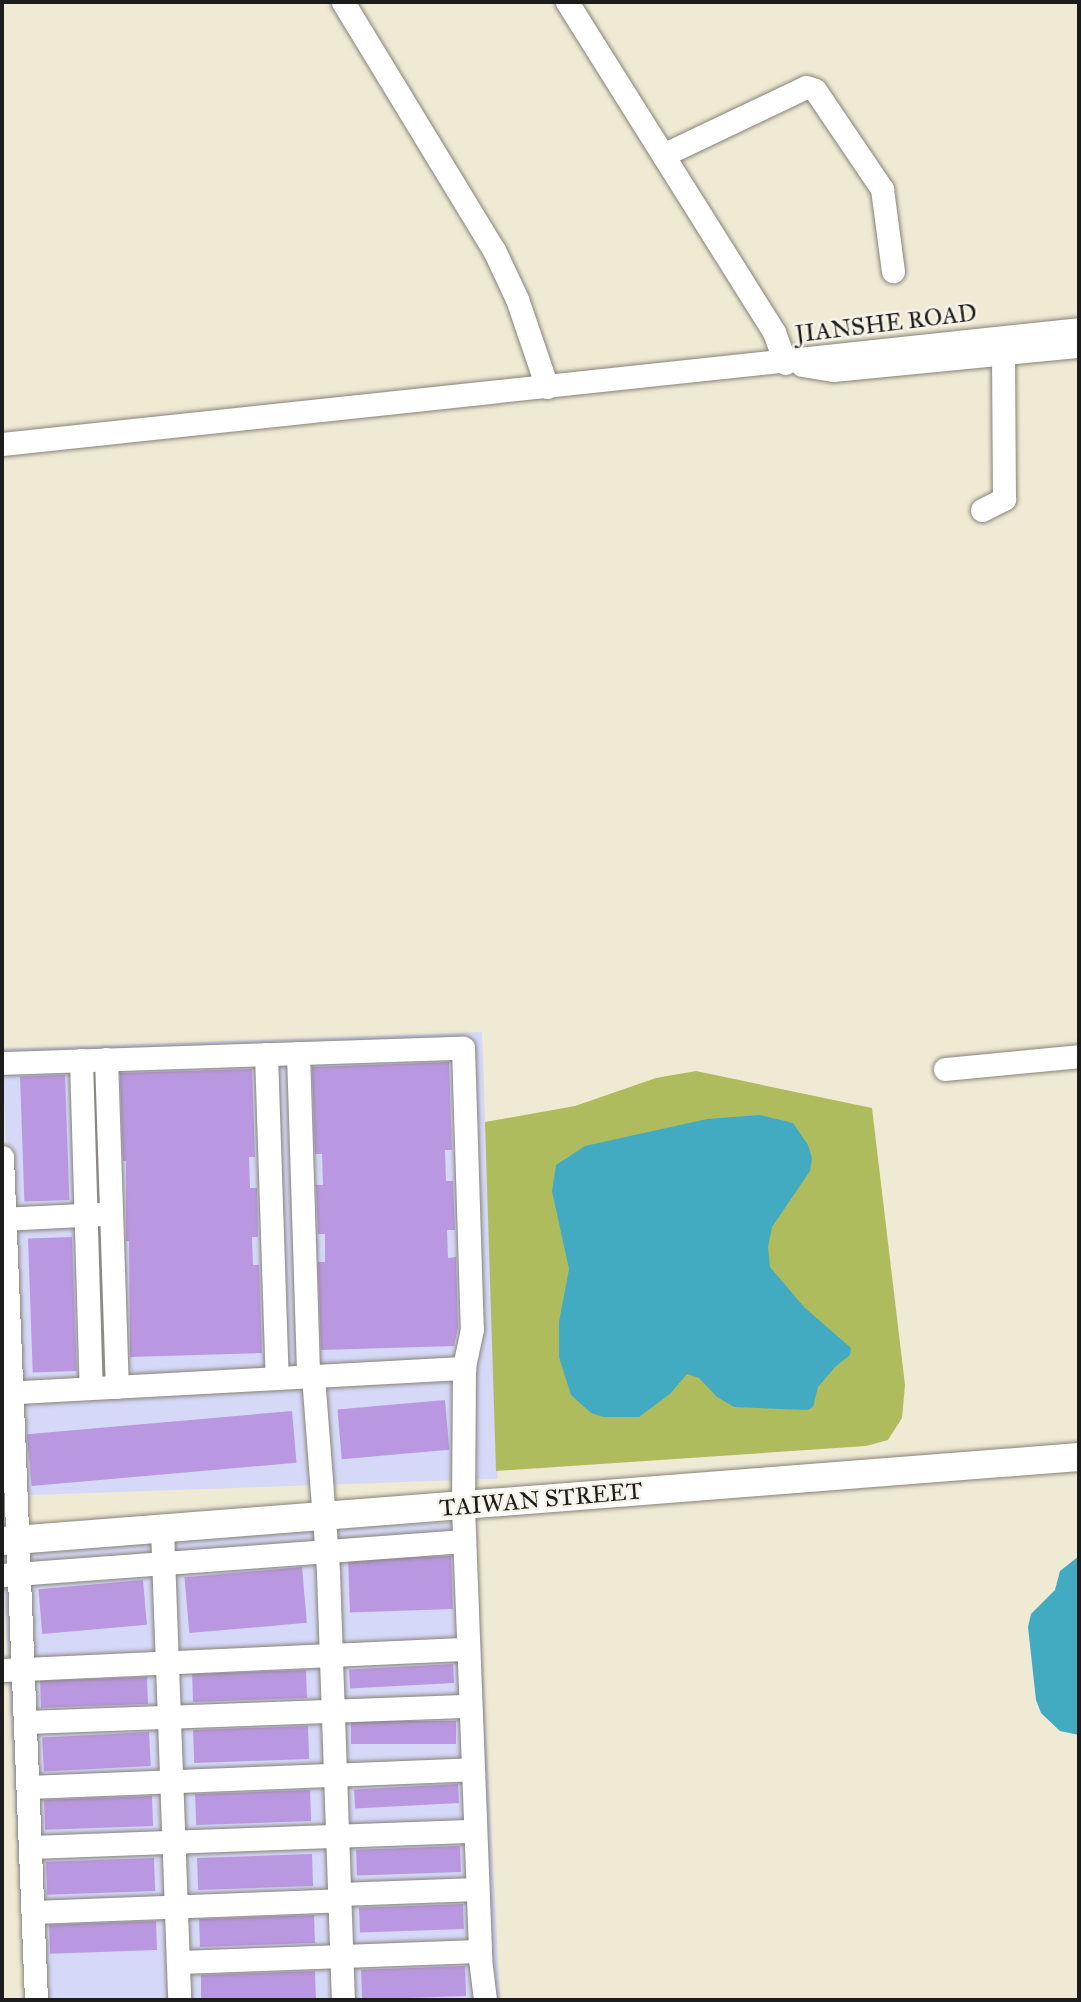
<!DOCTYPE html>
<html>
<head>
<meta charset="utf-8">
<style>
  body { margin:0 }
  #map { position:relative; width:1081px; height:2002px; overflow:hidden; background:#efead4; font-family:"IM FELL Great Primer",serif }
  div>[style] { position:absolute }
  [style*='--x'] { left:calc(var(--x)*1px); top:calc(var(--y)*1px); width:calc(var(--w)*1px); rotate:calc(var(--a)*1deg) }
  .built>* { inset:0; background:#d6d8f8; transform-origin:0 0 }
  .green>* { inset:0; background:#aebc5e }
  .water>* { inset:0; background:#42abc2 }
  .building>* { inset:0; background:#ba98e1; transform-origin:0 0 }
  .roads { filter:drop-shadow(0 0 2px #868378) drop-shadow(0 0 2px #868378) }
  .minor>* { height:23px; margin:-11.5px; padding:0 11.5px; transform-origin:11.5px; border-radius:11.5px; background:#fff }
  .major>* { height:28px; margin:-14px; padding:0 14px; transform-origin:14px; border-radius:14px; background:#fff }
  span { translate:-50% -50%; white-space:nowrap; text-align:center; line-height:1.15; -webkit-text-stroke:5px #f7f3e8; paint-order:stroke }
  .street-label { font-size:24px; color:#1c1c1c }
  .frame { position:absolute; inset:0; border:4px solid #1c1c1c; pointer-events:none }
</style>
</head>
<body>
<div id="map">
  <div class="built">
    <i style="left:482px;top:1032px;width:447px;height:480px;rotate:88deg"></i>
    <i style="left:475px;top:1521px;width:480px;height:474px;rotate:87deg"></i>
  </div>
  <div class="green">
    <i style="clip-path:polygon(696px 1071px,872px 1108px,905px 1385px,902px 1418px,888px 1440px,866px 1446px,496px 1471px,485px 1122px,575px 1106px,656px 1078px)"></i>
  </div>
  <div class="water">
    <i style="clip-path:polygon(760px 1115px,793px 1123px,808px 1145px,812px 1158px,810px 1171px,772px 1227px,768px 1247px,770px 1267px,804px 1307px,851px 1348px,850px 1355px,835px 1367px,818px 1387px,813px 1407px,807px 1410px,734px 1407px,717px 1397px,699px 1378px,687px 1374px,670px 1394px,639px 1417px,603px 1417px,591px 1413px,571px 1395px,559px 1357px,559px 1322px,569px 1269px,552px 1191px,556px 1165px,585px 1146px,707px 1119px)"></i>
    <i style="clip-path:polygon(1079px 1556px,1079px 1735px,1060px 1731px,1041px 1713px,1036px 1700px,1028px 1627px,1031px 1614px,1055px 1590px,1060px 1571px)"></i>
  </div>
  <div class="building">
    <i style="clip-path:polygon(449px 1062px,452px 1150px,445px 1150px,446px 1181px,453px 1181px,455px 1230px,447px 1230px,448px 1258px,456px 1257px,458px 1328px,454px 1346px,321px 1350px,318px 1262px,325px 1262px,325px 1234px,318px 1234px,316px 1185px,323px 1185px,322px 1154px,315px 1154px,312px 1067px)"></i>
    <i style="clip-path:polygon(252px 1069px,255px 1157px,249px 1157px,250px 1188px,257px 1188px,258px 1237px,252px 1237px,253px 1265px,259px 1265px,262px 1353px,130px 1357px,129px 1241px,126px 1241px,126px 1161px,123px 1161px,120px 1073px)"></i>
    <i style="left:65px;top:1075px;width:125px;height:45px;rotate:88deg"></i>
    <i style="left:72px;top:1237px;width:134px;height:44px;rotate:88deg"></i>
    <i style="left:445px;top:1400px;width:50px;height:108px;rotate:85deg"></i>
    <i style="left:292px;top:1411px;width:52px;height:266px;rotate:85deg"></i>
    <i style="left:451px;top:1556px;width:53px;height:103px;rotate:88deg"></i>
    <i style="left:302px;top:1567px;width:56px;height:118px;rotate:85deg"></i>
    <i style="left:143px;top:1580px;width:45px;height:105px;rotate:85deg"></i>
    <i style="left:453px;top:1664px;width:19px;height:104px;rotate:87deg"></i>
    <i style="left:306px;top:1670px;width:28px;height:114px;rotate:88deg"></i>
    <i style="left:147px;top:1677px;width:27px;height:107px;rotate:88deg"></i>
    <i style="left:456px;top:1721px;width:23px;height:105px;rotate:90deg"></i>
    <i style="left:308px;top:1726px;width:33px;height:115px;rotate:88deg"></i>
    <i style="left:149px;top:1732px;width:34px;height:107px;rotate:87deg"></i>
    <i style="left:458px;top:1784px;width:19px;height:104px;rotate:87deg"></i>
    <i style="left:310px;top:1790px;width:31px;height:115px;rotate:88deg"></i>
    <i style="left:152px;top:1796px;width:30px;height:108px;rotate:88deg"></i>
    <i style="left:460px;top:1846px;width:26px;height:104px;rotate:88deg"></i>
    <i style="left:312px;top:1854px;width:32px;height:115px;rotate:88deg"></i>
    <i style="left:154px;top:1858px;width:33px;height:108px;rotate:88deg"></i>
    <i style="left:463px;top:1904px;width:25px;height:104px;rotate:88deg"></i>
    <i style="left:314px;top:1915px;width:28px;height:115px;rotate:88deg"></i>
    <i style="left:156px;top:1921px;width:29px;height:107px;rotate:88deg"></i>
    <i style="left:465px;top:1966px;width:30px;height:104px;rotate:88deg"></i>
    <i style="clip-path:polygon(315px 1971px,316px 2000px,201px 2000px,201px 1975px)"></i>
  </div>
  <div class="roads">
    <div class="minor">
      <i style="--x:343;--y:2;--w:290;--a:58.7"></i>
      <i style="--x:494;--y:250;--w:54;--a:64.9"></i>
      <i style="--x:517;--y:299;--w:93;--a:71.2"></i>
      <i style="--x:567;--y:2;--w:390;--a:57.9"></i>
      <i style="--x:774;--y:332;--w:33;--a:70"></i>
      <i style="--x:663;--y:155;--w:158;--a:-25.4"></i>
      <i style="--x:806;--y:87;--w:9;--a:18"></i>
      <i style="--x:815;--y:90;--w:120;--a:55.9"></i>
      <i style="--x:882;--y:189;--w:83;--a:82.4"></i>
      <i style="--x:802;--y:365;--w:31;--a:9"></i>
      <i style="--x:833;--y:370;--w:247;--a:-5.6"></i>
      <i style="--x:2;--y:444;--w:1083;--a:-6.09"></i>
      <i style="--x:982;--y:510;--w:25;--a:-27"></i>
      <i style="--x:1004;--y:499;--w:146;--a:-90.4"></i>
      <i style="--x:298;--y:1053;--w:323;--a:88.2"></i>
      <i style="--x:266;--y:1054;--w:324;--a:88.1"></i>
      <i style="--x:106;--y:1059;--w:328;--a:88.1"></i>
      <i style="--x:81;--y:1060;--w:328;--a:88.3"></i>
      <i style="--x:2;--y:1063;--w:461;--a:-1.9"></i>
      <i style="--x:463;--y:1048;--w:281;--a:88.2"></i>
      <i style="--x:472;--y:1329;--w:40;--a:102"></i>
      <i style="--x:464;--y:1368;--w:139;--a:90.4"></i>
      <i style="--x:463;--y:1507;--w:452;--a:87.8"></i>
      <i style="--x:480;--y:1959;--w:41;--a:83"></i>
      <i style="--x:945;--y:1069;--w:135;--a:-5.5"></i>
      <i style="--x:2;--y:1157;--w:844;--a:87.69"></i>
      <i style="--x:2;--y:1219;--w:98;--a:-2.9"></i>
      <i style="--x:313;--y:1376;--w:198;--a:85.6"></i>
      <i style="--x:328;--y:1573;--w:427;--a:88"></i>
      <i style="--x:2;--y:1393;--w:463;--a:-3.1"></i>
      <i style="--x:162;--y:1529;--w:471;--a:87.9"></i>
      <i style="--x:2;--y:1575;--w:463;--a:-4.2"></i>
      <i style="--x:2;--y:1670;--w:466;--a:-2.6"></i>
      <i style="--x:26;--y:1722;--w:444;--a:-2.1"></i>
      <i style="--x:28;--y:1787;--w:445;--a:-2.3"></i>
      <i style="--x:31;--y:1847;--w:444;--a:-2.1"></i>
      <i style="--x:339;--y:1894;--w:138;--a:-2.1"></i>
      <i style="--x:33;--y:1912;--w:307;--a:-2.2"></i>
      <i style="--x:178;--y:1962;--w:302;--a:-2.1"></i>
    </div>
    <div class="major">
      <i style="--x:2;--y:1541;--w:1080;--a:-4.46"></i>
    </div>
  </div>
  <div class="street-label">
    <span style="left:886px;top:324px;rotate:-7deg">JIANSHE ROAD</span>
    <span style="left:541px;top:1500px;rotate:-5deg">TAIWAN STREET</span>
  </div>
  <div class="frame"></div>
</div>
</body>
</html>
